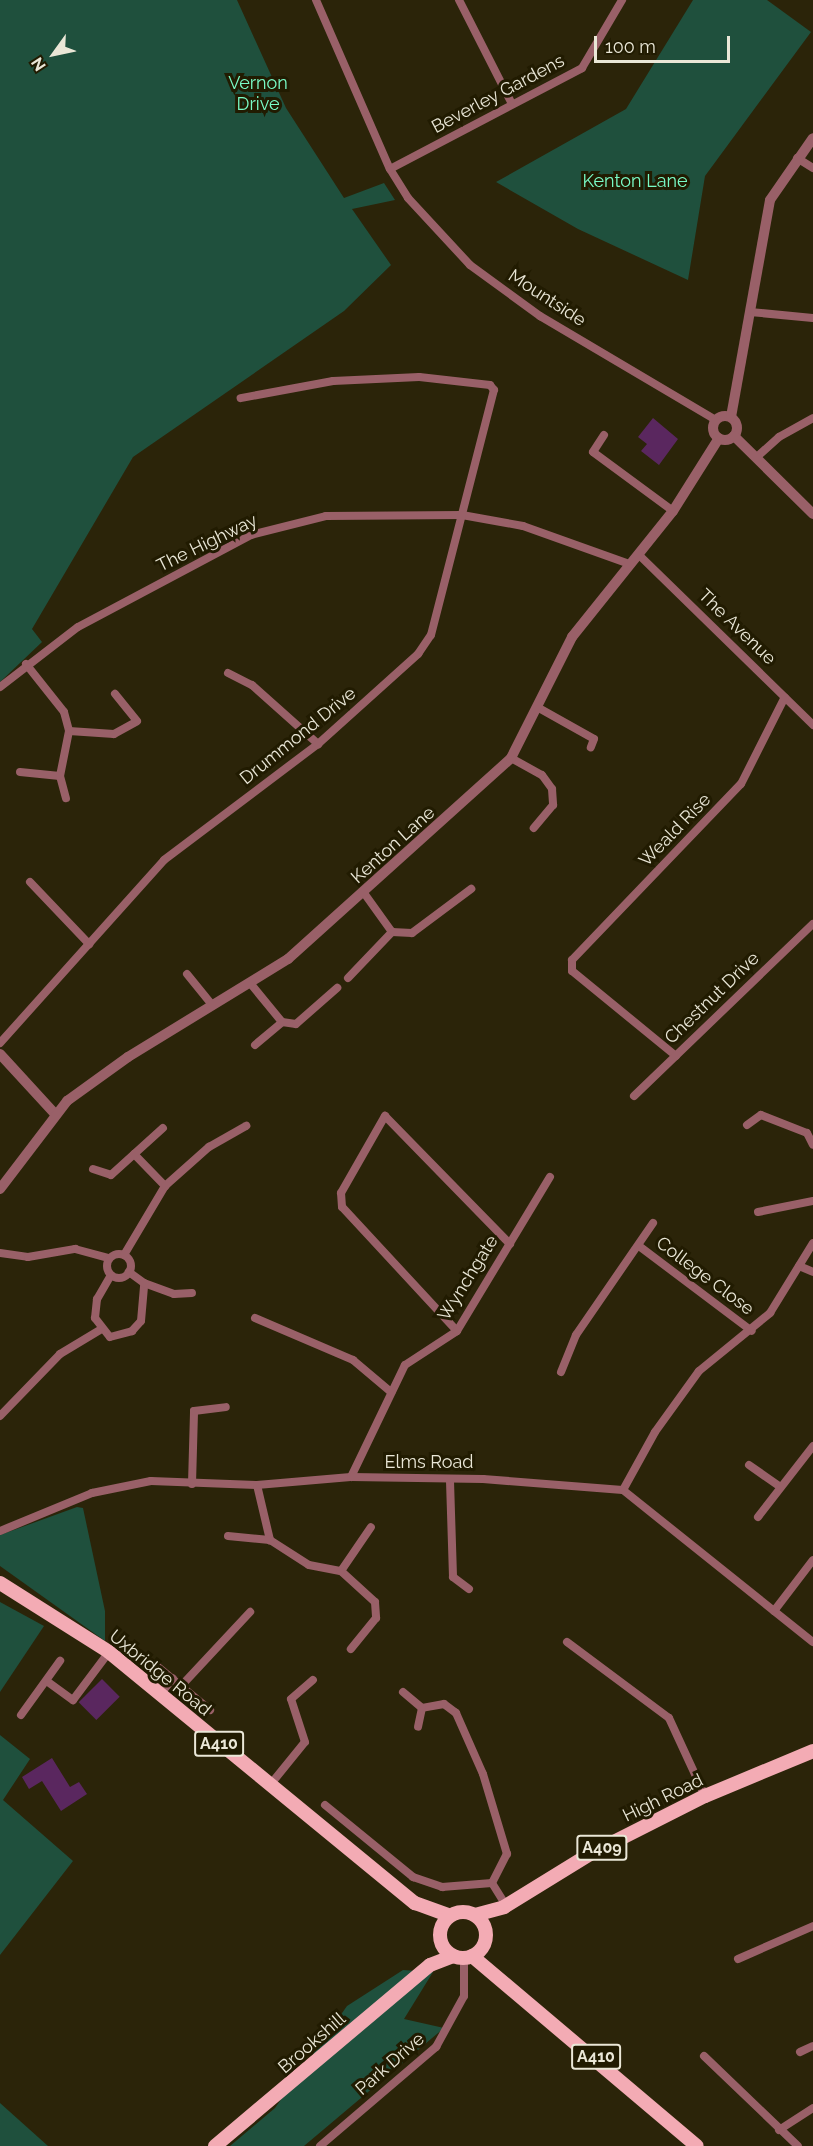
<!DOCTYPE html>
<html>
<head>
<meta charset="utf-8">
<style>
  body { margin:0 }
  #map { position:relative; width:813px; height:2146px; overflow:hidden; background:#2b2409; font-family:Raleway,sans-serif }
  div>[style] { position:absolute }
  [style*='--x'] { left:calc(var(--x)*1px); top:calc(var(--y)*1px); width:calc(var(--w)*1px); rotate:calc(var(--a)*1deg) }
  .green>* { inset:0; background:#1f503d }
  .building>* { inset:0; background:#5a275f; transform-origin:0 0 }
  .minor>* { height:8px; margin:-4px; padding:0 4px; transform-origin:4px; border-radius:4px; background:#996068 }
  .minor>.ring { margin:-4px; padding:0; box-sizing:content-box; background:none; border:8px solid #996068; border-radius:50% }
  .tertiary>* { height:10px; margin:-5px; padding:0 5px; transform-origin:5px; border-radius:5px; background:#996068 }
  .tertiary>.ring { margin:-5px; padding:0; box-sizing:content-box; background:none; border:10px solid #996068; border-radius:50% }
  .primary>* { height:14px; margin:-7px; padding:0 7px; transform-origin:7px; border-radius:7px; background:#f3abb4 }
  .primary>.ring { margin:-7px; padding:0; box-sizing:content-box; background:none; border:14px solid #f3abb4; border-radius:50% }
  span { translate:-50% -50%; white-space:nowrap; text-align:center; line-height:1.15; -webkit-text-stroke:6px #211b01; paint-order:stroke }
  .shield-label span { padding:2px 4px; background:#211b01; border:2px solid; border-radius:4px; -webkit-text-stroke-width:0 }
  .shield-label { font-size:16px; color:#eae7d7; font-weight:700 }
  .park-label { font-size:18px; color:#79fbc7 }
  .street-label { font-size:18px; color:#eae7d7 }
  .north { position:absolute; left:24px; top:24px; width:60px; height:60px; -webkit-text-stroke:4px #211b01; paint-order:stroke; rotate:237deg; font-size:16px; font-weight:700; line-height:24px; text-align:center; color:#eae7d7 }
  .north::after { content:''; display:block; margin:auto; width:21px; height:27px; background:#eae7d7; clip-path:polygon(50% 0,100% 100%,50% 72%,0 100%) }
  .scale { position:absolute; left:594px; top:36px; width:136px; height:27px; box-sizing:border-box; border:3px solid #eae7d7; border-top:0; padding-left:8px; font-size:18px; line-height:21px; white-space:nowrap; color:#eae7d7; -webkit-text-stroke:4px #211b01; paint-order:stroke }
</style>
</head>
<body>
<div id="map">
  <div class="green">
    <i style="clip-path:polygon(0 0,237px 0,286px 108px,344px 198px,384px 183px,395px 200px,352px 209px,391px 265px,344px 311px,133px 457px,32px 629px,42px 642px,0 682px)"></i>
    <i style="clip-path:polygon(693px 0,767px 0,811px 32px,705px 176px,688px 280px,578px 229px,496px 182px,626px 109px)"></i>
    <i style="clip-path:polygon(77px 1507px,83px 1508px,105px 1611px,105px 1641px,0 1566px,0 1535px)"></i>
    <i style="clip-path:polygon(0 1602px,44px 1626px,0 1692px)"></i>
    <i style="clip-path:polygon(0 1735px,30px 1759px,3px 1800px,73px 1861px,0 1955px)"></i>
    <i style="clip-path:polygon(403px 1970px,433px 1972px,404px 2019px,444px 2028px,304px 2146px,230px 2146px,275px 2108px,347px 2006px)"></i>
    <i style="clip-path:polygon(0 2103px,48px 2146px,0 2146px)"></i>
  </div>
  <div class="building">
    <i style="clip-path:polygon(653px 418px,678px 439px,659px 465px,641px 451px,647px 444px,638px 437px)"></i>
    <i style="left:102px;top:1679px;width:25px;height:33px;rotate:45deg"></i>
    <i style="clip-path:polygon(52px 1758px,70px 1787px,79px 1782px,87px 1794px,61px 1811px,42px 1781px,29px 1789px,22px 1777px)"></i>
  </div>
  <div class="minor">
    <i style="--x:316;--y:0;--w:184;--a:66.4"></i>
    <i style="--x:390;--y:169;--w:34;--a:58"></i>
    <i style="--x:408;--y:198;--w:91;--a:47.2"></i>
    <i style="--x:470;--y:265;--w:87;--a:36.1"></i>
    <i style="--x:540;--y:316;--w:204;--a:30.6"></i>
    <i style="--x:459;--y:0;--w:117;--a:63"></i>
    <i style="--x:797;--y:158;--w:19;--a:32"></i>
    <i style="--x:390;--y:169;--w:217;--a:-27.7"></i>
    <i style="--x:582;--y:68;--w:79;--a:-59.5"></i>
    <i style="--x:750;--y:312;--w:63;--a:5.4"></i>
    <i style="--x:604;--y:435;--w:20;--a:123"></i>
    <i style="--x:593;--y:452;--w:99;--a:36.4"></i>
    <i style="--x:759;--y:455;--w:27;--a:-42"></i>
    <i style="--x:779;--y:437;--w:39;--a:-29"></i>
    <i style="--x:638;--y:554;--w:245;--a:44.3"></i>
    <i style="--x:26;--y:664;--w:61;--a:51.6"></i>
    <i style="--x:64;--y:712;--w:20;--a:75"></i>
    <i style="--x:69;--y:731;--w:46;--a:101.3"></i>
    <i style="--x:60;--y:776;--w:23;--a:75"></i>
    <i style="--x:228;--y:673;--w:27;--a:27"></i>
    <i style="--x:252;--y:685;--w:89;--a:41.8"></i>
    <i style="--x:0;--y:687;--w:98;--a:-37.6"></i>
    <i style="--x:78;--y:627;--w:196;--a:-28"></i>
    <i style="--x:251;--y:535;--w:77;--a:-14.2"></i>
    <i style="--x:326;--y:516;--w:136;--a:-0.4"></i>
    <i style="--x:462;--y:515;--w:62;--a:10.2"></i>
    <i style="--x:523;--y:526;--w:113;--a:19.7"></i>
    <i style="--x:537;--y:707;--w:65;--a:29.3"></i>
    <i style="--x:594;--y:739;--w:9;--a:111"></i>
    <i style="--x:69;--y:731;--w:45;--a:3.8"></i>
    <i style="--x:114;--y:734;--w:26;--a:-29"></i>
    <i style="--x:137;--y:721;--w:35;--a:-129"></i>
    <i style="--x:511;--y:758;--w:35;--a:29"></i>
    <i style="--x:542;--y:775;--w:17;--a:54"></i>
    <i style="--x:552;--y:789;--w:16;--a:86"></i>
    <i style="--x:553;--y:805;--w:30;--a:130"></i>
    <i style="--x:20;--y:772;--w:40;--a:5.7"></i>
    <i style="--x:30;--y:882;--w:86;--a:46.4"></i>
    <i style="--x:364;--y:893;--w:48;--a:54.3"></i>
    <i style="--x:187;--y:974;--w:40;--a:51"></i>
    <i style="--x:348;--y:978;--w:64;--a:-46.3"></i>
    <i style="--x:392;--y:932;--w:20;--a:3"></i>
    <i style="--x:412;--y:933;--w:74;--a:-36.7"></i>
    <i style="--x:250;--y:983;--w:50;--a:50.6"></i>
    <i style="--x:0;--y:1043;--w:246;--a:-48.1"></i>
    <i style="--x:164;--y:860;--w:193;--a:-37"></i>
    <i style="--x:318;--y:744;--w:135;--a:-42"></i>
    <i style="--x:418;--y:654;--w:23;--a:-56"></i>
    <i style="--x:431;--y:635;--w:253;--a:-75.6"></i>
    <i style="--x:494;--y:390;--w:6;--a:-129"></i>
    <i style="--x:490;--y:385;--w:71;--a:-173.6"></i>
    <i style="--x:419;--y:377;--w:86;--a:177.3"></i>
    <i style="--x:333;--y:381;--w:94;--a:169.5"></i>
    <i style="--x:255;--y:1045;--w:35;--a:-40"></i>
    <i style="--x:282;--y:1022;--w:14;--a:8"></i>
    <i style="--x:296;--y:1024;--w:55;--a:-41.3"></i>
    <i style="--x:676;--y:1056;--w:134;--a:-140.7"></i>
    <i style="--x:572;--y:971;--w:11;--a:-90"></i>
    <i style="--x:572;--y:960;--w:244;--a:-46.2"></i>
    <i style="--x:741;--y:784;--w:97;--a:-63.2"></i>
    <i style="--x:634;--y:1096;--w:248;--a:-43.9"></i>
    <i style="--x:747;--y:1125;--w:17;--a:-36"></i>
    <i style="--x:761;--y:1115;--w:49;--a:21.4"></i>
    <i style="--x:807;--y:1133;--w:13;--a:63"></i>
    <i style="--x:134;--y:1154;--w:45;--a:45.9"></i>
    <i style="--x:93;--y:1169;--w:19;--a:18"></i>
    <i style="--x:111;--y:1175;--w:70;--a:-42.1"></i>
    <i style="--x:758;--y:1212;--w:56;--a:-11.3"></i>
    <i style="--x:639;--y:1246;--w:141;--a:37"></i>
    <i style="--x:0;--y:1253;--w:28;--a:8"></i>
    <i style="--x:28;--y:1257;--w:48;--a:-9.7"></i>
    <i style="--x:75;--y:1249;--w:35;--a:15"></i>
    <i class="ring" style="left:107px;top:1254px;width:16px;height:16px"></i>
    <i style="--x:124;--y:1255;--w:80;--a:-59.3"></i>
    <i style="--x:165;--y:1186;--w:59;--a:-41.6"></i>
    <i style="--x:209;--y:1147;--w:43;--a:-29.6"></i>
    <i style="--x:799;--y:1266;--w:15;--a:23"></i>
    <i style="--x:111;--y:1275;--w:28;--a:120"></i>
    <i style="--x:97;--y:1299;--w:19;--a:96"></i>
    <i style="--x:95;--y:1318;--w:24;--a:52"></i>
    <i style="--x:110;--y:1337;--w:23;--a:-15"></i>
    <i style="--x:132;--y:1331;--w:13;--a:-48"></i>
    <i style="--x:141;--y:1321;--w:38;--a:-85"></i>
    <i style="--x:144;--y:1283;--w:19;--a:-144"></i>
    <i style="--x:144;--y:1283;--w:32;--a:20"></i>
    <i style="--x:174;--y:1294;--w:18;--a:-3"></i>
    <i style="--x:255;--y:1318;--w:107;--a:23.2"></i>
    <i style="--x:353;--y:1360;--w:50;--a:40.1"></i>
    <i style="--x:457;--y:1331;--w:169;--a:-132.8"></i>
    <i style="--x:342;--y:1207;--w:14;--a:-94"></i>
    <i style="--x:341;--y:1193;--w:89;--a:-60.3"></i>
    <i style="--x:385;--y:1116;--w:179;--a:45.7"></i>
    <i style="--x:561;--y:1372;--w:40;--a:-68"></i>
    <i style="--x:576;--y:1335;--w:136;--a:-55.5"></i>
    <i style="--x:0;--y:1416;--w:86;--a:-45.9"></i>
    <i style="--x:60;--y:1354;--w:47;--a:-31"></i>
    <i style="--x:749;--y:1465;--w:38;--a:35"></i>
    <i style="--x:351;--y:1477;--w:124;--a:-64.3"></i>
    <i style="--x:405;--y:1365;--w:62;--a:-33.2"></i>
    <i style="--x:457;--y:1331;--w:180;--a:-58.9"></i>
    <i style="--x:450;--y:1481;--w:96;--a:88.2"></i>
    <i style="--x:453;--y:1577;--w:20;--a:37"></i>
    <i style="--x:192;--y:1484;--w:73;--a:-88.4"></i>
    <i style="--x:194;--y:1411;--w:32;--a:-7"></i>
    <i style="--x:257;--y:1485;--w:57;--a:76.7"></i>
    <i style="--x:270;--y:1540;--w:46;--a:32.7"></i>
    <i style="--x:309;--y:1565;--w:33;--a:11"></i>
    <i style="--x:341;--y:1571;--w:46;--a:42.4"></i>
    <i style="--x:375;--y:1602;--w:16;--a:86"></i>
    <i style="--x:376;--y:1618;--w:40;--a:129"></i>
    <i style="--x:623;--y:1490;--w:66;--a:-61.1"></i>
    <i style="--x:655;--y:1432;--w:75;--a:-54.2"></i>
    <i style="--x:699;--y:1371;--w:92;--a:-39.2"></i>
    <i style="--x:770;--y:1313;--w:82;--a:-58.4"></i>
    <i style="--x:758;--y:1517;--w:90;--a:-52.2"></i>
    <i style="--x:0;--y:1531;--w:100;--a:-22.4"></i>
    <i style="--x:92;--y:1493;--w:60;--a:-11.5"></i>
    <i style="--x:151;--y:1481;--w:106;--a:2.2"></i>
    <i style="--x:257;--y:1485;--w:94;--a:-4.9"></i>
    <i style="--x:351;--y:1477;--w:132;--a:0.9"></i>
    <i style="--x:483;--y:1479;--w:140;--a:4.5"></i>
    <i style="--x:623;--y:1490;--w:243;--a:38.7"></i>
    <i style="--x:228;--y:1536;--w:42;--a:5.4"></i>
    <i style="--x:341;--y:1571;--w:53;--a:-55.7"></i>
    <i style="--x:774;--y:1611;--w:64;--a:-52.6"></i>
    <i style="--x:567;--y:1642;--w:127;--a:36.7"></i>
    <i style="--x:669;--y:1718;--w:86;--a:65.2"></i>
    <i style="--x:157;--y:1666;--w:69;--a:39.7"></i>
    <i style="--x:48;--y:1682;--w:31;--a:36"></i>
    <i style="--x:73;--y:1700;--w:60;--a:-53.1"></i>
    <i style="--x:182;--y:1685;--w:100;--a:-47"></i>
    <i style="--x:403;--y:1692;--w:25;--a:40"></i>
    <i style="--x:160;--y:1695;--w:21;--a:-53"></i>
    <i style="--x:21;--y:1715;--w:67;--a:-54.2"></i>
    <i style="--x:270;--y:1785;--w:55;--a:-50.9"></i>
    <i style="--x:305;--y:1742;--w:45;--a:-108"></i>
    <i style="--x:291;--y:1699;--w:29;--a:-41"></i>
    <i style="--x:325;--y:1805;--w:114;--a:39.3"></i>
    <i style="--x:413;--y:1877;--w:31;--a:19"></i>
    <i style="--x:442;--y:1887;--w:50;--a:-4.6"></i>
    <i style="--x:492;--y:1883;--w:33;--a:-63"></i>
    <i style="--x:507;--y:1854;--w:84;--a:-106.7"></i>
    <i style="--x:483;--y:1774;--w:67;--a:-113.9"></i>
    <i style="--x:456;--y:1713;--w:15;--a:-143"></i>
    <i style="--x:444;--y:1704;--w:22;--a:170"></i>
    <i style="--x:422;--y:1708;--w:19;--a:102"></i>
    <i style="--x:492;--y:1883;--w:26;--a:58"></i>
    <i style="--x:738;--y:1959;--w:82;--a:-23.7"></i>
    <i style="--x:800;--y:2052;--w:14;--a:-25"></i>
    <i style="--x:704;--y:2056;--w:130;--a:43.8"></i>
    <i style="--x:779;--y:2130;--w:40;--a:-32.9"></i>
    <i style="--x:320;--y:2146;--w:153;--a:-40.5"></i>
    <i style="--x:436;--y:2047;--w:58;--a:-61.2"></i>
    <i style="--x:464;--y:1996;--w:38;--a:-90"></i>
  </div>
  <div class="tertiary">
    <i class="ring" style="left:713px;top:416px;width:14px;height:14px"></i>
    <i style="--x:731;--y:417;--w:220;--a:-79.8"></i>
    <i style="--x:770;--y:200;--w:75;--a:-55.3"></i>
    <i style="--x:734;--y:436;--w:111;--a:44.6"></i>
    <i style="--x:0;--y:1054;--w:80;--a:47.5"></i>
    <i style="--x:0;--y:1189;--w:111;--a:-52.7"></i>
    <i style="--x:67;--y:1101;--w:75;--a:-35.8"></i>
    <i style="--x:128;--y:1057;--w:188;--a:-31.5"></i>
    <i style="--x:288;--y:959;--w:300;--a:-42"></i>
    <i style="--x:511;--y:758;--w:136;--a:-63.2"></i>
    <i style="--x:572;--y:637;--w:161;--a:-51.3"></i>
    <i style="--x:673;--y:511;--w:86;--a:-57.8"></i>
  </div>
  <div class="primary">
    <i style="--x:0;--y:1583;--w:129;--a:32.3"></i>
    <i style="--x:109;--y:1652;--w:396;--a:39.4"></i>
    <i style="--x:415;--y:1903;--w:37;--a:20"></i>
    <i class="ring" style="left:440px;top:1912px;width:32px;height:32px"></i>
    <i style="--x:475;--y:1915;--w:30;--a:-15"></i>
    <i style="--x:504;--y:1907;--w:101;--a:-31.6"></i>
    <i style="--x:590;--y:1854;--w:129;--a:-26.8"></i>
    <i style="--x:705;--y:1796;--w:117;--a:-22.6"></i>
    <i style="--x:472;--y:1956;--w:294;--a:40.2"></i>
    <i style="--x:215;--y:2146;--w:281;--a:-40.1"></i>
    <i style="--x:430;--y:1965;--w:25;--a:-21"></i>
  </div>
  <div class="shield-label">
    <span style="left:219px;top:1744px">A410</span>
    <span style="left:602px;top:1848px">A409</span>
    <span style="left:596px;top:2057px">A410</span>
  </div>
  <div class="park-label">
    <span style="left:258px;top:94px">Vernon<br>Drive</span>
    <span style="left:635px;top:181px">Kenton Lane</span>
  </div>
  <div class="street-label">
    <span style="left:498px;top:94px;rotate:-28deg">Beverley Gardens</span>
    <span style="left:547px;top:298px;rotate:33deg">Mountside</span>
    <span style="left:207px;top:543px;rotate:-26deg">The Highway</span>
    <span style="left:737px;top:627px;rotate:44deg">The Avenue</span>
    <span style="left:298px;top:736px;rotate:-39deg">Drummond Drive</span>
    <span style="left:675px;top:830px;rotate:-46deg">Weald Rise</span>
    <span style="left:393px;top:845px;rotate:-42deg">Kenton Lane</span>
    <span style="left:712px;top:998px;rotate:-44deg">Chestnut Drive</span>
    <span style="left:705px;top:1276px;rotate:37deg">College Close</span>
    <span style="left:468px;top:1278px;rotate:-58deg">Wynchgate</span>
    <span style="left:429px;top:1462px">Elms Road</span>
    <span style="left:160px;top:1673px;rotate:39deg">Uxbridge Road</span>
    <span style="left:663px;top:1798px;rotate:-26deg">High Road</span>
    <span style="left:312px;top:2043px;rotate:-41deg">Brookshill</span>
    <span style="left:390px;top:2064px;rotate:-41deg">Park Drive</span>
  </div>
  <div class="north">N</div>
  <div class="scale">100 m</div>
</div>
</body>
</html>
